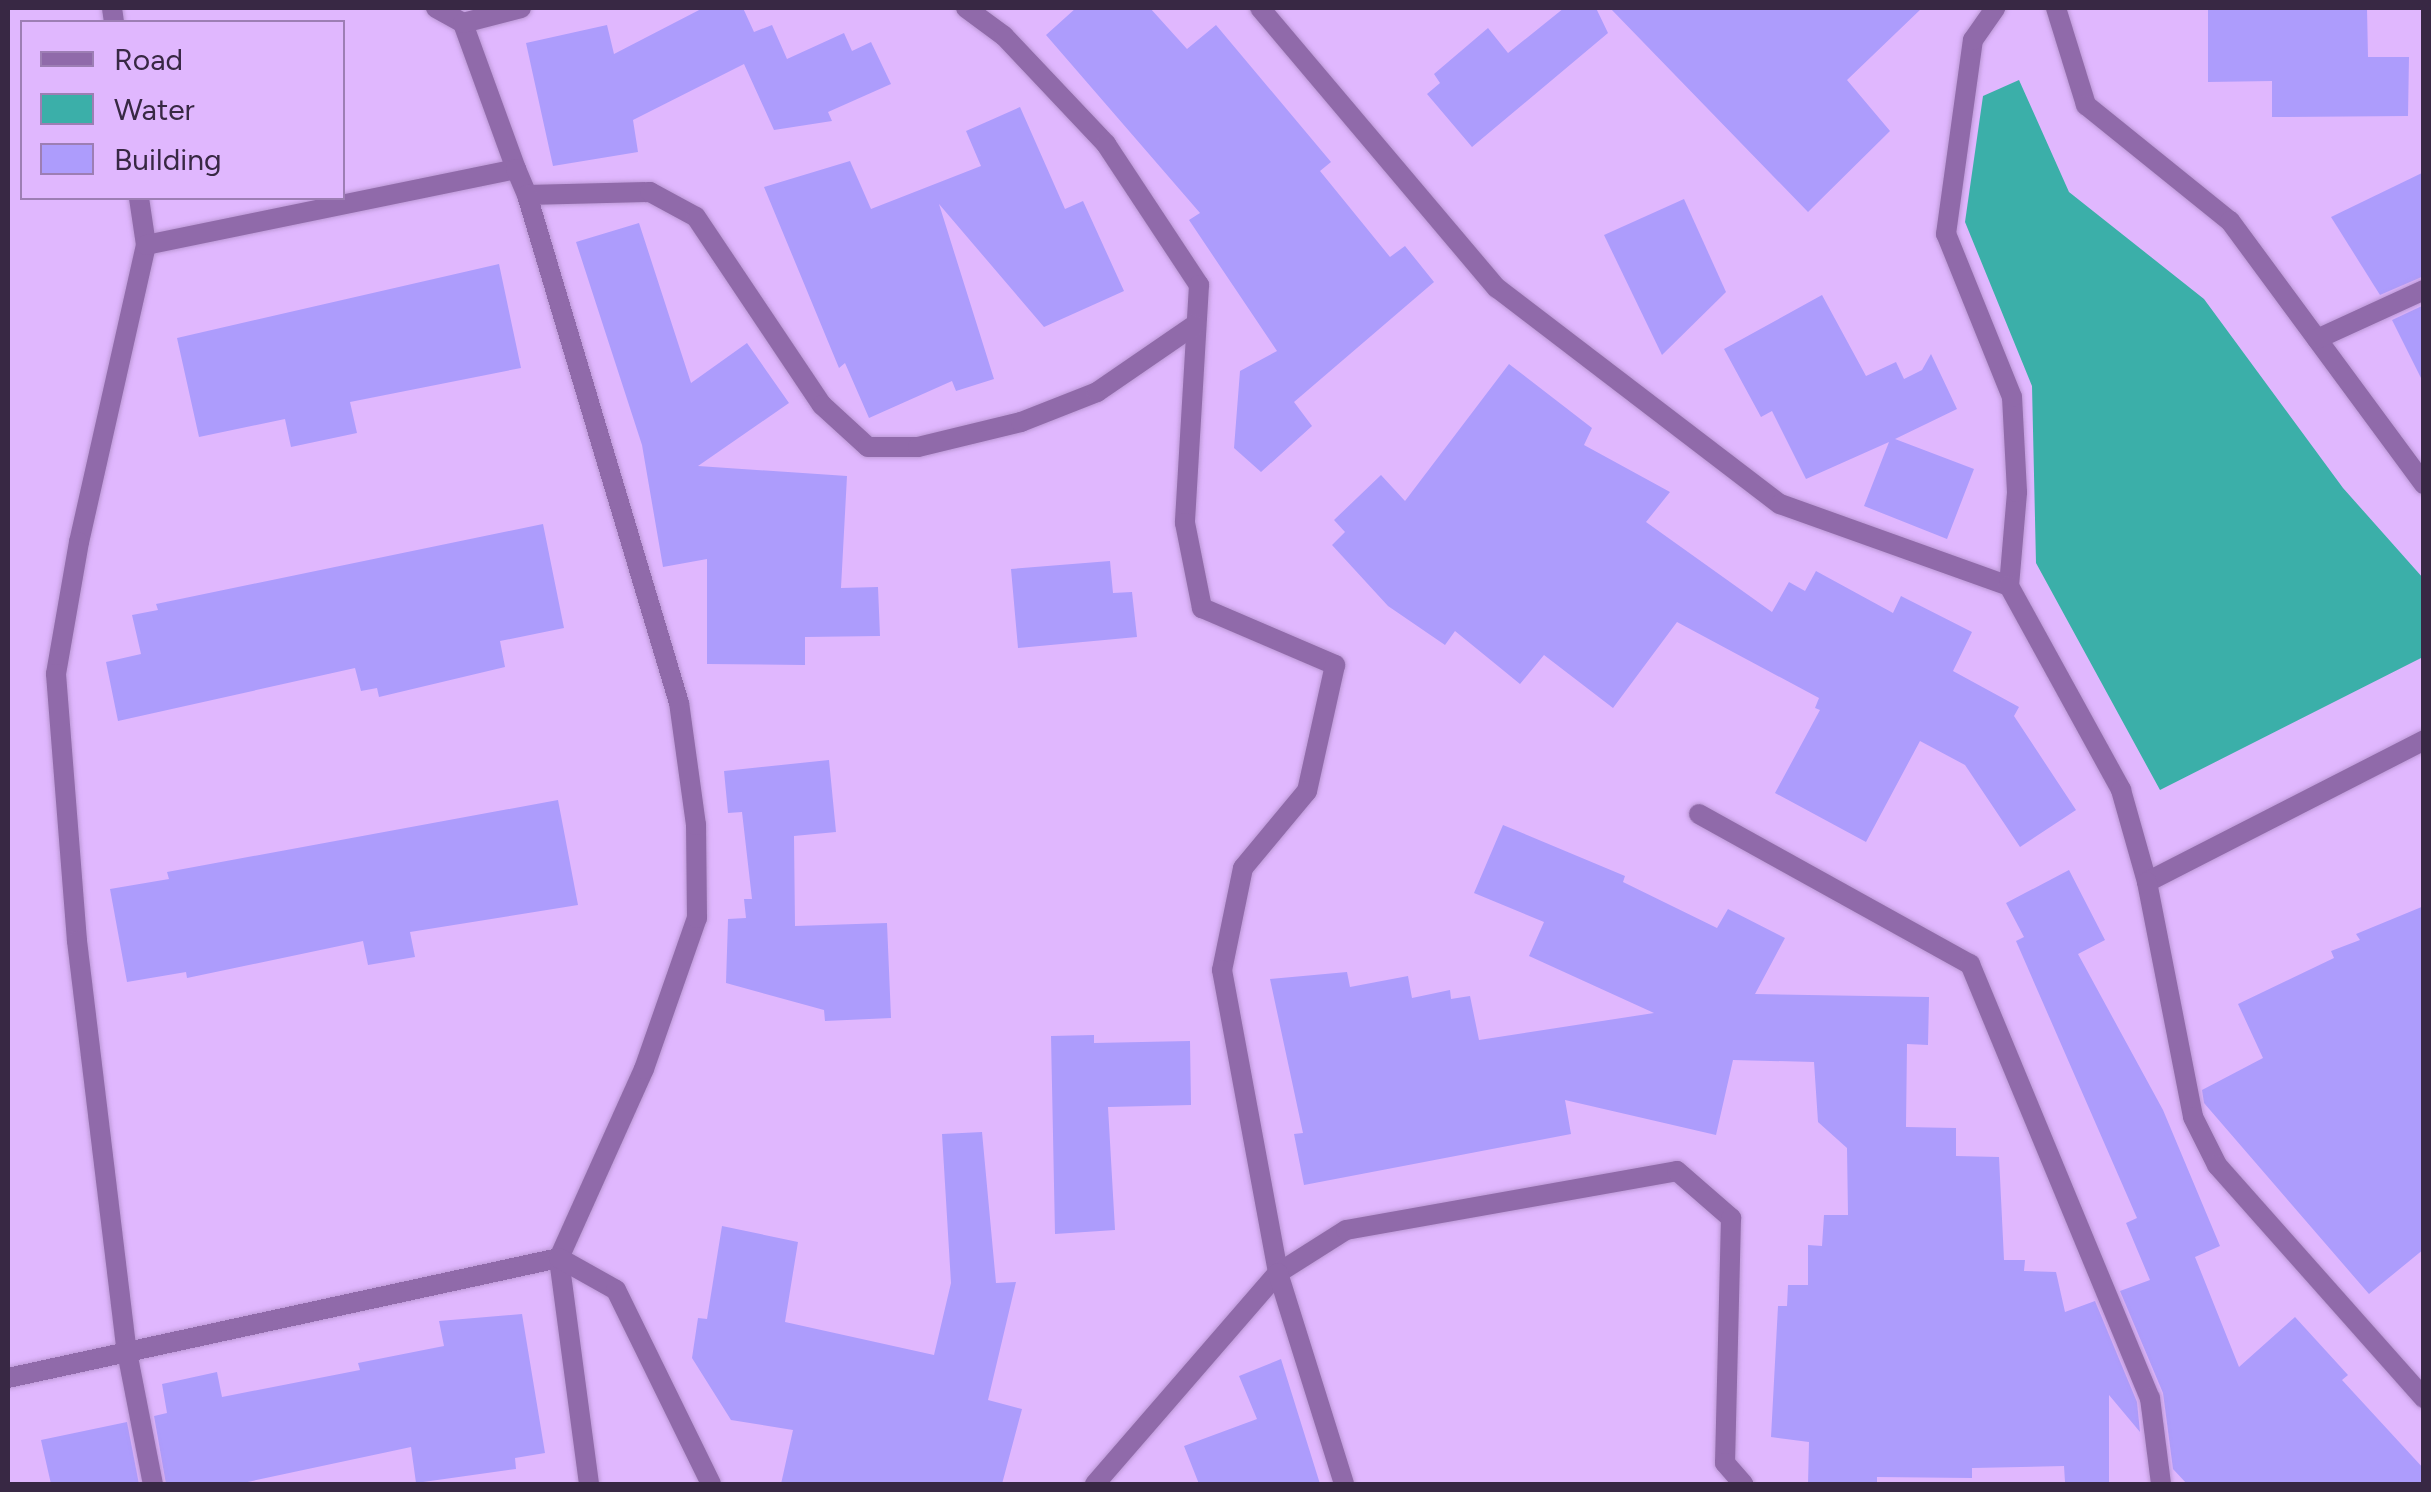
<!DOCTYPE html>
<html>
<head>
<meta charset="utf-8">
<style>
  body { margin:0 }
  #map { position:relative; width:2431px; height:1492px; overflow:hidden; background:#e0b7fe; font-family:Figtree,sans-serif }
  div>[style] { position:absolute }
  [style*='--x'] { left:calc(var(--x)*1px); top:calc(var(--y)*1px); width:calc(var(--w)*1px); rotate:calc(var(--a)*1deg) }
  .water>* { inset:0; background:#3bafa9 }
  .building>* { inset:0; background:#ad9cfc }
  .roads { filter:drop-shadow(0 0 2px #bb98d5) drop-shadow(0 0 2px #bb98d5) }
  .street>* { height:20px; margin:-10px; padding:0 10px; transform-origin:10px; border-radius:10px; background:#906aaa }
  span { translate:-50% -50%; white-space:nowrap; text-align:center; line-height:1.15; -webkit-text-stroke:9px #e0b7fe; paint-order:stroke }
  .frame { position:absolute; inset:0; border:10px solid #382844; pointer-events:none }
  .legend { position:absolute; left:20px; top:20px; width:325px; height:180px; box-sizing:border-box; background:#e0b7fe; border:2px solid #9d7eb4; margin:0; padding:12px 18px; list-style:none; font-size:30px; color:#382844 }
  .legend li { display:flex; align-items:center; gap:20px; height:50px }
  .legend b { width:50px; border:2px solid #9d7eb4 }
</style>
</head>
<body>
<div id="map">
  <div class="water">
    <i style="clip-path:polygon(2019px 80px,2069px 192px,2204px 299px,2343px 488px,2423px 578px,2423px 657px,2160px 790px,2036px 563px,2032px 386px,1965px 222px,1983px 96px)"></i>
  </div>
  <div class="building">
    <i style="clip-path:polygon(703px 8px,743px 8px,754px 32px,772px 25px,787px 59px,844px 33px,852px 51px,871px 42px,891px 84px,828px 112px,832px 121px,774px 130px,744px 64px,633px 120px,638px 152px,553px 166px,526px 43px,607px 25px,614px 54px)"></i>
    <i style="clip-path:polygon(1076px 8px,1150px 8px,1187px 49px,1216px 25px,1331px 162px,1320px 171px,1390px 257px,1405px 246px,1434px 282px,1294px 402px,1312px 426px,1261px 472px,1234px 448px,1240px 371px,1277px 351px,1189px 220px,1200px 213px,1046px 35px)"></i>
    <i style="clip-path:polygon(1564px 8px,1596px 8px,1608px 33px,1472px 147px,1427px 94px,1440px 83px,1434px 74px,1488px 28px,1508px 53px)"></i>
    <i style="clip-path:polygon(1610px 8px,1922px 8px,1847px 80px,1890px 131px,1808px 212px)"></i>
    <i style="clip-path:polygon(2208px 8px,2367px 8px,2368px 57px,2409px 57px,2408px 116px,2272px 117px,2272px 81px,2208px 82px)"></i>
    <i style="clip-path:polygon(1020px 107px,1065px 209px,1083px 201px,1124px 291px,1044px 327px,939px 204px,994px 379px,956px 391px,952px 381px,869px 418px,845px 363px,839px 368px,764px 187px,850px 161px,871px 209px,981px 166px,966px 131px)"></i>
    <i style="clip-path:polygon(2424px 172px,2424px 276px,2380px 295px,2331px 217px)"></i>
    <i style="clip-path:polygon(1684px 199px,1726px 292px,1662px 355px,1604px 235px)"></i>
    <i style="clip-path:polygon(639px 223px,691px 383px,747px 343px,789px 403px,698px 466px,847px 476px,841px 588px,878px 587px,880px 636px,805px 637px,805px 665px,707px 664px,707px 559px,663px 567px,642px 445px,576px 242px)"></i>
    <i style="clip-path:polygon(499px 264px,521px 368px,350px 402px,357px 433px,291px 447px,285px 419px,199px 437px,177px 338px)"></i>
    <i style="clip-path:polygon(1822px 295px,1866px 376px,1896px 362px,1904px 379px,1922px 370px,1931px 354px,1957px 409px,1895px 439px,1974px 469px,1947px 539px,1864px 506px,1889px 442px,1806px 479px,1772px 411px,1761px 417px,1724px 349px)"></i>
    <i style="clip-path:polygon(2424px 305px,2424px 384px,2392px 320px)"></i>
    <i style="clip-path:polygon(1509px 364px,1592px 428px,1584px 445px,1670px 492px,1646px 522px,1772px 612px,1789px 582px,1805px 591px,1816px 571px,1893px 613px,1901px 596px,1972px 632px,1953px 671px,2019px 707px,2014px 716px,2076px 810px,2020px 847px,1965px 765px,1920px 741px,1866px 842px,1775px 793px,1820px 710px,1815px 708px,1819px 698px,1677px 622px,1613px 708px,1544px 655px,1520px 684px,1455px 631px,1445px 645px,1388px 606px,1332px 545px,1345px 532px,1334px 520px,1381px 475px,1405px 501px)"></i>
    <i style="clip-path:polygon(543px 524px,564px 628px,500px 641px,505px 667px,379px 697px,377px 688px,361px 691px,355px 668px,118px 721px,106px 662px,141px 654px,132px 615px,158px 610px,156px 604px)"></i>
    <i style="clip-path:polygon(1110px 561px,1113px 593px,1132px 592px,1137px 637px,1018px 648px,1011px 569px)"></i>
    <i style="clip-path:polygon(829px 760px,836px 832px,794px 836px,795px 926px,887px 923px,891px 1018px,825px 1021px,824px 1010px,726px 983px,728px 919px,746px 918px,744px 899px,752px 899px,742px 812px,728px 813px,724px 771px)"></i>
    <i style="clip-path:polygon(558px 800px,578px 905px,410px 932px,415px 957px,368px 965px,363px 941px,187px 978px,186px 972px,127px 982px,110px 889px,169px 879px,167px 872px)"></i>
    <i style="clip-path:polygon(1503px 825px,1625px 876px,1623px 882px,1717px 928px,1728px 909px,1785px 938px,1755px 994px,1929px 997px,1928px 1045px,1907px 1044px,1906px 1127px,1956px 1128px,1956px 1156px,1999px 1157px,2004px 1260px,2025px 1260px,2024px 1271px,2056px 1272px,2065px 1312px,2095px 1301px,2137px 1402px,2140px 1432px,2109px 1395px,2109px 1482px,2065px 1482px,2064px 1466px,1972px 1468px,1972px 1478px,1877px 1477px,1877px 1484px,1808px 1484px,1809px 1442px,1771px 1437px,1778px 1306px,1787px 1306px,1788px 1285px,1808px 1285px,1808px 1245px,1822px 1246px,1824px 1215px,1848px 1215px,1847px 1148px,1818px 1122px,1814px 1062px,1733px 1060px,1716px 1135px,1565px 1100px,1571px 1134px,1304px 1185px,1294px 1134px,1303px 1133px,1270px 979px,1347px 972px,1350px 987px,1408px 976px,1412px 998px,1450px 990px,1451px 999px,1470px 996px,1479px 1040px,1654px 1013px,1529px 956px,1544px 922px,1474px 893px)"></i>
    <i style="clip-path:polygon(2069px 870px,2105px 940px,2078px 954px,2163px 1110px,2220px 1246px,2195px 1257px,2239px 1367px,2295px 1317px,2348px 1375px,2342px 1380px,2424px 1469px,2424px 1484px,2187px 1484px,2173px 1469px,2163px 1393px,2120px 1291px,2150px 1280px,2126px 1223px,2137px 1218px,2016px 941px,2024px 937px,2006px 903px)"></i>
    <i style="clip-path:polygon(2424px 906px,2424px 1249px,2369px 1294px,2204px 1103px,2202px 1090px,2263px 1058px,2238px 1004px,2334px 958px,2331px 951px,2360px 940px,2356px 934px)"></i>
    <i style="clip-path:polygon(1094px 1035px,1094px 1043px,1190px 1041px,1191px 1105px,1108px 1107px,1115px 1230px,1055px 1234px,1051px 1036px)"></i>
    <i style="clip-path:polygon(982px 1132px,996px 1283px,1016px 1282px,988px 1400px,1022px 1409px,1002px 1484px,781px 1484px,793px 1430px,731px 1420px,692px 1358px,698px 1318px,707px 1319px,722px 1226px,798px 1242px,785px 1322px,934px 1355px,951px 1283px,942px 1134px)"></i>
    <i style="clip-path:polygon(522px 1314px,545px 1453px,515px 1458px,516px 1469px,416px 1483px,411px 1447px,238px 1484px,166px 1484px,154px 1416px,167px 1413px,162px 1384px,217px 1372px,222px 1397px,360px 1370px,358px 1363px,444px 1346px,439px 1321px)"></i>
    <i style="clip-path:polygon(1281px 1359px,1320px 1484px,1199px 1484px,1184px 1446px,1257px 1419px,1239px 1376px)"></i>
    <i style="clip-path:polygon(127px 1422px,139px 1484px,51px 1484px,41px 1440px)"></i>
  </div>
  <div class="roads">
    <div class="street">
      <i style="--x:112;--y:8;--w:14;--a:82"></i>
      <i style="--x:436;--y:8;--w:31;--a:29"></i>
      <i style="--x:966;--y:8;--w:47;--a:36.4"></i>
      <i style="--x:1004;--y:36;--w:149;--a:46.6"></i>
      <i style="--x:1106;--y:144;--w:169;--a:56.6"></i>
      <i style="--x:1199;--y:285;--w:238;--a:93.4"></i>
      <i style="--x:1185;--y:523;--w:87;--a:78.7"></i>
      <i style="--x:1202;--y:608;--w:145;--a:23.2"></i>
      <i style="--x:1335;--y:665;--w:129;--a:102.5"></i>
      <i style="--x:1307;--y:791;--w:100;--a:129.7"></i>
      <i style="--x:1243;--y:868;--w:104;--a:101.6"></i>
      <i style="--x:1222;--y:970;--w:308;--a:79.5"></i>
      <i style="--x:1278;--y:1273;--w:80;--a:-32.3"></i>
      <i style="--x:1346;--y:1230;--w:336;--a:-10.1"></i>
      <i style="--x:1677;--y:1171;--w:72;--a:41"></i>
      <i style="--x:1731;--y:1218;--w:245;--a:91.4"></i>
      <i style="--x:1725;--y:1463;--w:28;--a:49"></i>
      <i style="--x:1260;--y:8;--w:367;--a:49.8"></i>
      <i style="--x:1497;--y:288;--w:356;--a:37.4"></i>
      <i style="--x:1780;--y:504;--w:243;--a:19.7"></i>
      <i style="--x:2009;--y:586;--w:94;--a:-85.1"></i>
      <i style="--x:2017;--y:492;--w:95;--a:-93"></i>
      <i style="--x:2012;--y:397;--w:176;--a:-112"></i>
      <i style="--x:1946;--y:234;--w:196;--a:-82.1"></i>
      <i style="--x:1973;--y:40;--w:39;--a:-55"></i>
      <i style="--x:2056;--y:8;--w:102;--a:72.8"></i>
      <i style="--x:2086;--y:105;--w:185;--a:38.9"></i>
      <i style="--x:2230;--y:221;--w:327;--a:53.6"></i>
      <i style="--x:516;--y:169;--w:155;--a:-110"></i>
      <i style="--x:463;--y:23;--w:60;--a:-14.5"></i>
      <i style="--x:139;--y:198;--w:48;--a:81.5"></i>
      <i style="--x:146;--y:245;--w:304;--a:102.7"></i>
      <i style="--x:79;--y:542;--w:134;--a:99.9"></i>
      <i style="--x:56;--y:674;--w:268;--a:85.5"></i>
      <i style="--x:77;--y:941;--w:414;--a:83.1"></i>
      <i style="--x:127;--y:1352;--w:135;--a:78.9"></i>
      <i style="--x:146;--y:245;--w:378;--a:-11.6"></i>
      <i style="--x:516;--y:169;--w:28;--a:67"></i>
      <i style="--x:527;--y:195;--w:123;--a:-1.4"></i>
      <i style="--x:650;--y:192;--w:52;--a:28.5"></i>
      <i style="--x:696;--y:217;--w:226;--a:56.2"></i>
      <i style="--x:822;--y:405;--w:62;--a:42.4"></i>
      <i style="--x:868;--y:447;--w:50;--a:0"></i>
      <i style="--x:918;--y:447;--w:106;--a:-13.6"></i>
      <i style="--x:1021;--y:422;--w:82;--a:-21.5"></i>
      <i style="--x:1097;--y:392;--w:119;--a:-34.4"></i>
      <i style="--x:2317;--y:339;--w:118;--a:-24.6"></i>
      <i style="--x:2009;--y:586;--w:233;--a:61.2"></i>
      <i style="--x:2121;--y:790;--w:96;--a:74.2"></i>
      <i style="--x:2147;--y:882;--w:311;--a:-27.1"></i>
      <i style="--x:1699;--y:814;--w:310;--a:29"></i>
      <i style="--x:1970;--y:964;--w:470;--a:67.5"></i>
      <i style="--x:2150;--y:1398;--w:87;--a:82.7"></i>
      <i style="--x:2147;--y:882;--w:239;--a:78.9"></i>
      <i style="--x:2193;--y:1117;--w:54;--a:63.4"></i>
      <i style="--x:2217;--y:1165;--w:312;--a:48.4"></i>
      <i style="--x:8;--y:1378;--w:564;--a:-12.29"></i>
      <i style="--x:559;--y:1258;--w:207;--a:-65.8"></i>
      <i style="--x:644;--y:1069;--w:160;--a:-70.7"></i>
      <i style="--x:697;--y:918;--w:93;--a:-90.6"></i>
      <i style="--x:696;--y:825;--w:123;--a:-97.9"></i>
      <i style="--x:679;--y:703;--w:530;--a:-106.66"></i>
      <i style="--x:589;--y:1484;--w:228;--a:-97.6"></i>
      <i style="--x:559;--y:1258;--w:65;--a:29.3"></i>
      <i style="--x:616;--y:1290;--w:216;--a:63.9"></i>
      <i style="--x:1095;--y:1484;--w:279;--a:-49.1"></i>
      <i style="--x:1278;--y:1273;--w:221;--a:72.6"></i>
    </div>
  </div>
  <div class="frame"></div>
  <ul class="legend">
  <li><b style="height:12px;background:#906aaa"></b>Road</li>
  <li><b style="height:28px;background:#3bafa9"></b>Water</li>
  <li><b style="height:28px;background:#ad9cfc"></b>Building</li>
  </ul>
</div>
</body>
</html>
